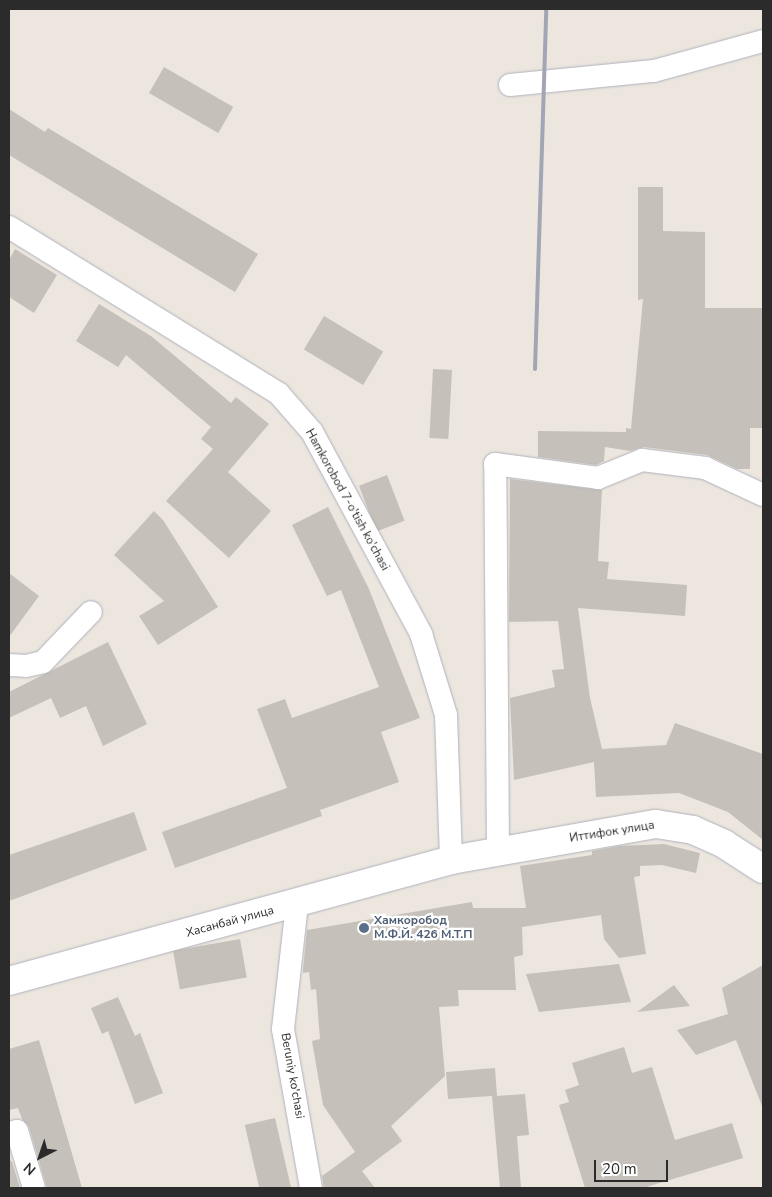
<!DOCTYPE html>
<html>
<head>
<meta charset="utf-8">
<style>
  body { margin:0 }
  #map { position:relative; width:772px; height:1197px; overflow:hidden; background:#ece6df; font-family:"Nunito Sans",sans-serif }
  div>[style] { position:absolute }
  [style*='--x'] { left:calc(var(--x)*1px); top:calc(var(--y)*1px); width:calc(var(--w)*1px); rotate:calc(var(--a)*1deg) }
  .building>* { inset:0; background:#c5c0ba; transform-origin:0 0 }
  .roads { filter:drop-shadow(0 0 1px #afb2bb) drop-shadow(0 0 1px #afb2bb) }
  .minor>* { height:22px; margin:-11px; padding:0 11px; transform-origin:11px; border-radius:11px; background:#fff }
  .tertiary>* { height:28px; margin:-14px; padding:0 14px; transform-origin:14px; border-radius:14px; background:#fff }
  .rail>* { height:4px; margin:-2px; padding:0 2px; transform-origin:2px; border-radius:2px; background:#a2a6b4 }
  .dots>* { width:14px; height:14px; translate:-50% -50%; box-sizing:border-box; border:2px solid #fff; border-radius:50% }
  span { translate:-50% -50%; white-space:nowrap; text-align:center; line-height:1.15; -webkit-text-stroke:4.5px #fff; paint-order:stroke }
  .street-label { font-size:12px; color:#2b2b2b }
  .service-label { font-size:12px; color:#4e5e75; font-weight:700 }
  .left { translate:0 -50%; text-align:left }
  .frame { position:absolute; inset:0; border:10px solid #2b2b2b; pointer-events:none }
  .north { position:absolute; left:15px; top:1132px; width:50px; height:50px; -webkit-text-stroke:4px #fff; paint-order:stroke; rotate:221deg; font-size:14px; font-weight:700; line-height:20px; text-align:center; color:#2b2b2b }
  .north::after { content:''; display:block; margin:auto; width:18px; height:22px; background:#2b2b2b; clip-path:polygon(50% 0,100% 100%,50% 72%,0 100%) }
  .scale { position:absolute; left:594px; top:1160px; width:74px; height:22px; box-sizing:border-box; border:2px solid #2b2b2b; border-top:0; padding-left:6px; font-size:15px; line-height:18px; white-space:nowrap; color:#2b2b2b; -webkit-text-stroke:4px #fff; paint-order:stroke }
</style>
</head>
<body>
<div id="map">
  <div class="building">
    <i style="left:164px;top:67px;width:80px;height:30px;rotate:30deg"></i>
    <i style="clip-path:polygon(9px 109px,45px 132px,48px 128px,258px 254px,235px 292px,9px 155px)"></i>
    <i style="clip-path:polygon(638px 187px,663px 187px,663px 231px,705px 232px,705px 308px,763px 308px,763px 428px,750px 428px,750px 469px,737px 469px,707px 455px,644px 447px,630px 451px,605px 447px,604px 461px,596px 465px,538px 457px,538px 431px,626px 432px,626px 428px,631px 429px,643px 299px,638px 300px)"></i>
    <i style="clip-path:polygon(15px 249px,57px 275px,34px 313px,9px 297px,9px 260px)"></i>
    <i style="clip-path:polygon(99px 304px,151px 336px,231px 403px,236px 397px,269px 424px,228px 472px,271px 511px,229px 558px,166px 501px,213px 449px,201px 439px,211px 427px,126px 355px,118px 367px,76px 341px)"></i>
    <i style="left:324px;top:316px;width:69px;height:39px;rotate:31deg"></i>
    <i style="left:433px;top:369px;width:19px;height:69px;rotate:3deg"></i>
    <i style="left:387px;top:475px;width:49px;height:30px;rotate:69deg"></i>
    <i style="clip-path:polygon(510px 479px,602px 490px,598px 561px,609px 562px,607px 579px,687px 585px,685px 616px,578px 608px,590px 698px,602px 749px,666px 745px,675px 723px,763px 754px,763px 840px,728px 812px,679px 793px,596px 797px,594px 762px,514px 780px,510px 698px,555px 687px,552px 670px,564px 669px,558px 621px,509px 622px)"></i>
    <i style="clip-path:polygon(328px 507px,369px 589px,420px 718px,381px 732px,399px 782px,320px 810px,322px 816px,175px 868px,162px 832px,287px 788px,257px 709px,285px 699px,292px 718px,379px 687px,341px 590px,327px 596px,292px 525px)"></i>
    <i style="clip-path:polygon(154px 511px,163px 520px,218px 607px,158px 645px,139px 616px,164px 601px,114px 555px)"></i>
    <i style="clip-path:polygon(9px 573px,39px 596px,9px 637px)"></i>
    <i style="clip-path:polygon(108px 642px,147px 724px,103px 746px,86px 706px,60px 718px,51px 698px,9px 718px,9px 692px)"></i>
    <i style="clip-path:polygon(134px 812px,147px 850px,9px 901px,9px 855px)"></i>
    <i style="clip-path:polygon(664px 844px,700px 853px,696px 873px,662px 865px,640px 866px,640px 876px,634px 877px,646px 954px,619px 958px,604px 939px,601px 915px,522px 927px,523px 955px,514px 957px,516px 990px,458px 990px,459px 1006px,439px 1007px,445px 1076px,391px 1126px,402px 1141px,362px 1171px,375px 1188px,324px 1188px,322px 1176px,355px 1152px,323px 1105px,312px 1041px,320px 1039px,316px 989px,311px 990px,309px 972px,303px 973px,303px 970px,307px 930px,472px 902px,473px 908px,526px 908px,520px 866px,592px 855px,592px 851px,619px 846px)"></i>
    <i style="left:240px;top:939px;width:39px;height:68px;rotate:80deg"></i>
    <i style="clip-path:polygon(619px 964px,631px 1002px,539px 1012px,526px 974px)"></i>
    <i style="clip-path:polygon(763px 965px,763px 1106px,762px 1106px,736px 1040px,696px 1055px,677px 1030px,728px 1014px,722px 988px)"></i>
    <i style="clip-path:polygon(674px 985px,690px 1006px,637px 1012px)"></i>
    <i style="clip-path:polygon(118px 997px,135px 1036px,140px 1033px,163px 1093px,135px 1104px,108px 1031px,102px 1034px,91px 1008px)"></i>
    <i style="clip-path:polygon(39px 1040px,82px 1188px,47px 1188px,29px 1127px,22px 1119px,18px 1108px,9px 1110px,9px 1049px)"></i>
    <i style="clip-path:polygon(624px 1047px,632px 1073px,652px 1067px,675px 1140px,732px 1123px,743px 1158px,643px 1188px,585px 1188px,559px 1105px,569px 1102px,565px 1090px,579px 1085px,572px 1063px)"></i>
    <i style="clip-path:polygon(495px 1068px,497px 1096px,525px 1094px,529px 1135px,517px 1136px,521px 1188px,500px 1188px,492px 1096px,448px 1099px,446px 1072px)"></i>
    <i style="left:275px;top:1118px;width:72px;height:31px;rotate:77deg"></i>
    <i style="clip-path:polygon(9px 1159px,12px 1162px,20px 1188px,9px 1188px)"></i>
  </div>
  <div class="roads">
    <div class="minor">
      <i style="--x:510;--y:85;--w:145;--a:-5.6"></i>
      <i style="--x:654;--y:71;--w:113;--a:-15.4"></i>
      <i style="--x:9;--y:227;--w:317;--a:31.7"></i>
      <i style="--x:279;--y:394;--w:50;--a:49"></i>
      <i style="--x:312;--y:432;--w:230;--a:61.6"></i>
      <i style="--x:421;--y:634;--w:85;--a:72.8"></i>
      <i style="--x:446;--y:715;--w:145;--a:88"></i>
      <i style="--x:9;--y:665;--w:17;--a:3"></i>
      <i style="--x:26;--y:666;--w:17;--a:-13"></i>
      <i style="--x:43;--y:662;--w:69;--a:-46.2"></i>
      <i style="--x:498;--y:851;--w:387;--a:-90.4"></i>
      <i style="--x:495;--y:464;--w:104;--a:7.7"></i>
      <i style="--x:598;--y:478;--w:48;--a:-22.2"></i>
      <i style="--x:642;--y:460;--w:64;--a:7.2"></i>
      <i style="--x:705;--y:468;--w:64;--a:25"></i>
      <i style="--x:297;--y:904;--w:126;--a:96.4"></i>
      <i style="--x:283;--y:1029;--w:161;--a:80"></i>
      <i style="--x:9;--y:1133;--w:8;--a:-14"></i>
      <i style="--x:17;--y:1131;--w:59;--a:73.4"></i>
    </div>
    <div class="tertiary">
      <i style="--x:9;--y:981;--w:458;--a:-15.3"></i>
      <i style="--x:451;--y:860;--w:208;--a:-10"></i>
      <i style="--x:656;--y:824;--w:37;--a:9"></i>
      <i style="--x:693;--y:830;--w:34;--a:24"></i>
      <i style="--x:724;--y:844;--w:46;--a:32.7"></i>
    </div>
  </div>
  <div class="rail">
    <i style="--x:535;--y:369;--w:360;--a:-88.2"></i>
  </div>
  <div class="dots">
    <i style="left:364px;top:928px;background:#5c6f8a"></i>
  </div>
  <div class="street-label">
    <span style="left:347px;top:500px;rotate:61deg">Hamkorobod 7-o'tish ko'chasi</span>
    <span style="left:612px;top:832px;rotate:-9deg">Иттифок улица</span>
    <span style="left:230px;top:922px;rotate:-15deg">Хасанбай улица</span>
    <span style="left:292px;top:1076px;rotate:80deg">Beruniy ko'chasi</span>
  </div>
  <div class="service-label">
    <span class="left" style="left:374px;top:928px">Хамкоробод<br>М.Ф.Й. 426 М.Т.П</span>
  </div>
  <div class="frame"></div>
  <div class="north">N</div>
  <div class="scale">20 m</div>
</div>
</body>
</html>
